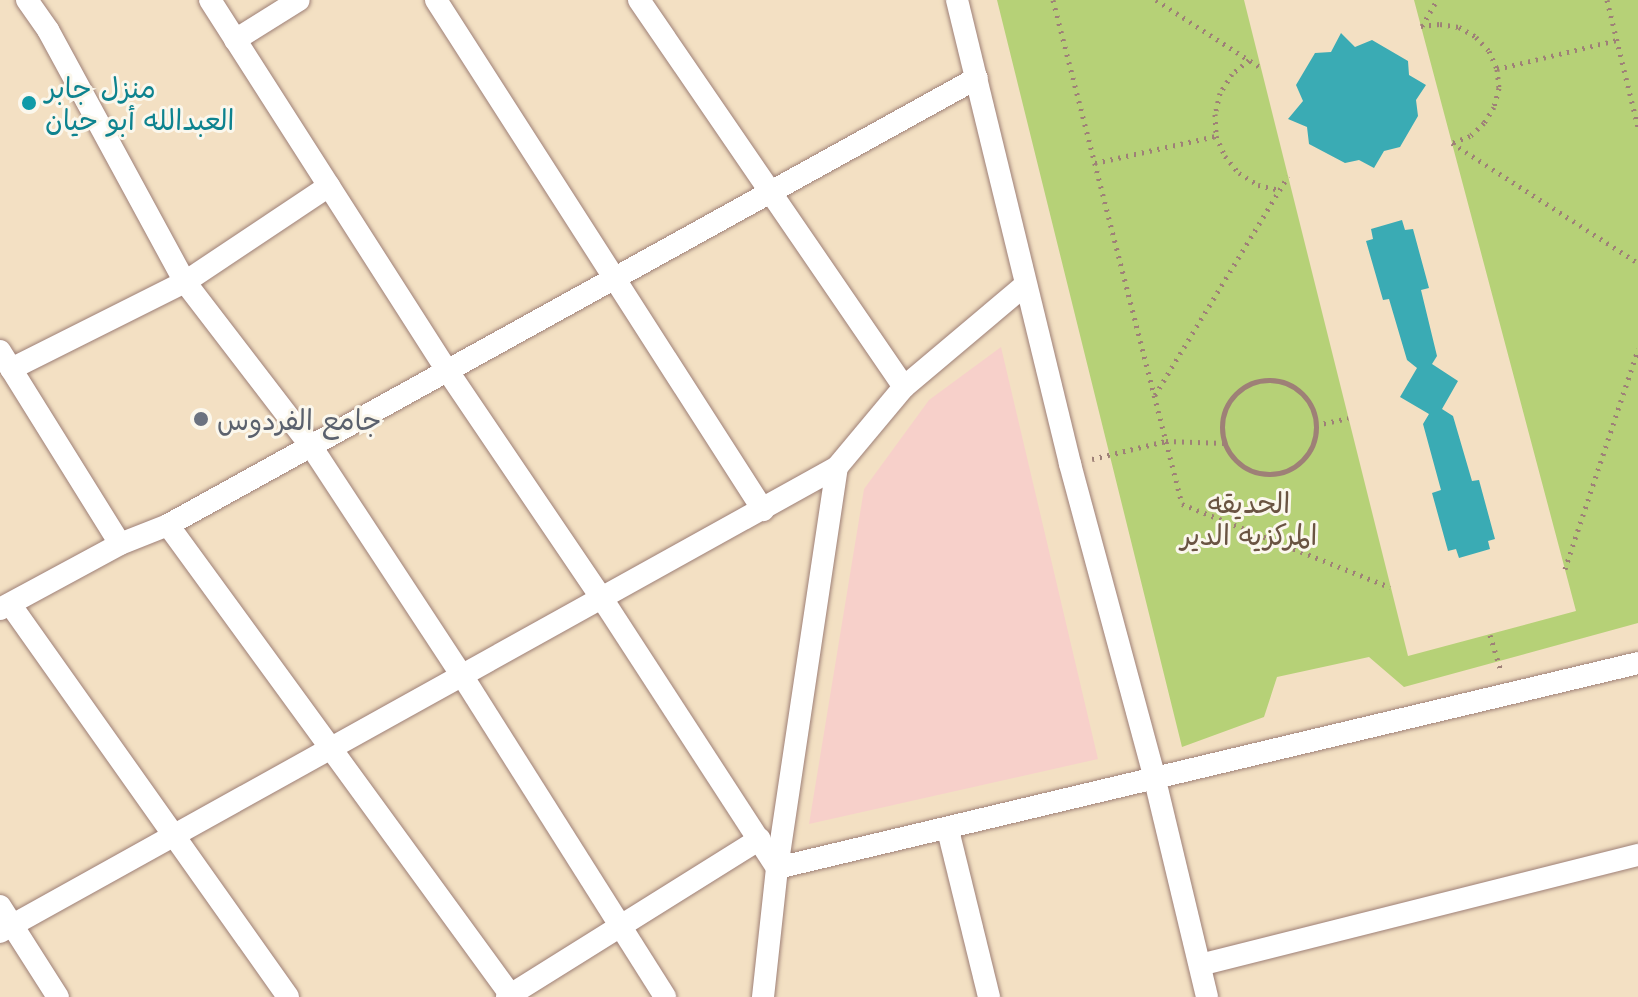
<!DOCTYPE html>
<html>
<head>
<meta charset="utf-8">
<style>
  body { margin:0 }
  #map { position:relative; width:1638px; height:997px; overflow:hidden; background:#f3e0c3; font-family:Mali,"Playpen Sans Arabic",sans-serif }
  div>[style] { position:absolute }
  [style*='--x'] { left:calc(var(--x)*1px); top:calc(var(--y)*1px); width:calc(var(--w)*1px); rotate:calc(var(--a)*1deg) }
  .built>* { inset:0; background:#f7d0ca }
  .green>* { inset:0; background:#b6d177 }
  .water>* { inset:0; background:#3aabb4 }
  .path>* { height:5px; margin-top:-2.5px; transform-origin:0; background:repeating-linear-gradient(90deg,#9e8077 0 2px,transparent 0 8px) }
  .path>.ring { margin:-2.5px; padding:0; box-sizing:content-box; background:none; border:5px solid #9e8077; border-radius:50% }
  .roads { filter:drop-shadow(0 0 2px #9e8077) drop-shadow(0 0 2px #9e8077) }
  .street>* { height:22px; margin:-11px; padding:0 11px; transform-origin:11px; border-radius:11px; background:#fff }
  .dots>* { width:22px; height:22px; translate:-50% -50%; box-sizing:border-box; border:4px solid #fbf7ec; border-radius:50% }
  span { translate:-50% -50%; white-space:nowrap; text-align:center; line-height:1.15; -webkit-text-stroke:6px #fbf7ec; paint-order:stroke }
  .culture-label { font-size:28px; color:#0d838f }
  .left { translate:0 -50%; text-align:left }
  .worship-label { font-size:28px; color:#5b616d }
  .park-label { font-size:28px; color:#6a5442 }
</style>
</head>
<body>
<div id="map">
  <div class="built">
    <i style="clip-path:polygon(1001px 347px,1098px 759px,809px 824px,864px 489px,929px 400px)"></i>
  </div>
  <div class="green">
    <i style="clip-path:polygon(997px 0,1244px 0,1408px 656px,1576px 611px,1414px 0,1638px 0,1638px 623px,1404px 687px,1369px 657px,1277px 677px,1264px 717px,1182px 747px)"></i>
  </div>
  <div class="water">
    <i style="clip-path:polygon(1341px 33px,1355px 47px,1372px 40px,1408px 61px,1409px 75px,1426px 85px,1416px 100px,1418px 116px,1400px 147px,1384px 151px,1374px 168px,1359px 160px,1345px 163px,1309px 144px,1307px 127px,1288px 119px,1303px 101px,1296px 85px,1315px 53px,1331px 52px)"></i>
    <i style="clip-path:polygon(1402px 220px,1405px 230px,1413px 229px,1429px 288px,1421px 290px,1437px 356px,1432px 364px,1458px 381px,1442px 409px,1453px 416px,1472px 481px,1479px 480px,1495px 539px,1488px 541px,1490px 549px,1459px 558px,1456px 549px,1448px 551px,1432px 493px,1441px 490px,1423px 424px,1429px 414px,1400px 397px,1417px 368px,1407px 360px,1389px 299px,1383px 300px,1366px 241px,1373px 239px,1371px 229px)"></i>
  </div>
  <div class="path">
    <i style="--x:1053;--y:0;--w:520;--a:75.64"></i>
    <i style="--x:1182;--y:504;--w:224;--a:21.8"></i>
    <i style="--x:1156;--y:0;--w:125;--a:32.9"></i>
    <i style="--x:1607;--y:0;--w:131;--a:76.3"></i>
    <i style="--x:1421;--y:26;--w:19;--a:-6"></i>
    <i style="--x:1440;--y:24;--w:19;--a:9"></i>
    <i style="--x:1459;--y:27;--w:20;--a:30"></i>
    <i style="--x:1476;--y:37;--w:19;--a:47"></i>
    <i style="--x:1489;--y:51;--w:20;--a:66"></i>
    <i style="--x:1497;--y:69;--w:19;--a:84"></i>
    <i style="--x:1499;--y:88;--w:20;--a:105"></i>
    <i style="--x:1494;--y:107;--w:19;--a:122"></i>
    <i style="--x:1484;--y:123;--w:19;--a:137"></i>
    <i style="--x:1470;--y:136;--w:19;--a:159"></i>
    <i style="--x:1422;--y:26;--w:30;--a:-60"></i>
    <i style="--x:1249;--y:60;--w:22;--a:141"></i>
    <i style="--x:1232;--y:74;--w:22;--a:122"></i>
    <i style="--x:1220;--y:93;--w:22;--a:103"></i>
    <i style="--x:1215;--y:114;--w:22;--a:87"></i>
    <i style="--x:1216;--y:136;--w:22;--a:66"></i>
    <i style="--x:1225;--y:156;--w:22;--a:51"></i>
    <i style="--x:1239;--y:173;--w:22;--a:32"></i>
    <i style="--x:1258;--y:185;--w:23;--a:13"></i>
    <i style="--x:1497;--y:69;--w:123;--a:-13.6"></i>
    <i style="--x:1452;--y:143;--w:221;--a:32.8"></i>
    <i style="--x:1095;--y:163;--w:124;--a:-12.6"></i>
    <i class="ring" style="left:1222px;top:380px;width:89px;height:89px"></i>
    <i style="--x:1155;--y:395;--w:256;--a:-58.7"></i>
    <i style="--x:1316;--y:425;--w:33;--a:-12"></i>
    <i style="--x:1092;--y:459;--w:76;--a:-13.7"></i>
    <i style="--x:1166;--y:441;--w:59;--a:1.9"></i>
    <i style="--x:1565;--y:569;--w:232;--a:-71.6"></i>
    <i style="--x:1490;--y:635;--w:39;--a:73"></i>
  </div>
  <div class="roads">
    <div class="street">
      <i style="--x:27;--y:0;--w:37;--a:55"></i>
      <i style="--x:48;--y:30;--w:287;--a:61.5"></i>
      <i style="--x:185;--y:282;--w:207;--a:52.5"></i>
      <i style="--x:311;--y:446;--w:277;--a:56.7"></i>
      <i style="--x:463;--y:677;--w:378;--a:57.7"></i>
      <i style="--x:210;--y:0;--w:439;--a:57.4"></i>
      <i style="--x:447;--y:370;--w:278;--a:55.9"></i>
      <i style="--x:603;--y:600;--w:320;--a:57"></i>
      <i style="--x:777;--y:868;--w:885;--a:-13.39"></i>
      <i style="--x:436;--y:0;--w:606;--a:57.33"></i>
      <i style="--x:639;--y:0;--w:469;--a:55.6"></i>
      <i style="--x:957;--y:0;--w:478;--a:76.3"></i>
      <i style="--x:1070;--y:464;--w:323;--a:74.9"></i>
      <i style="--x:1154;--y:776;--w:227;--a:76.5"></i>
      <i style="--x:235;--y:40;--w:75;--a:-32"></i>
      <i style="--x:0;--y:351;--w:227;--a:58.1"></i>
      <i style="--x:11;--y:369;--w:195;--a:-26.6"></i>
      <i style="--x:185;--y:282;--w:173;--a:-33.7"></i>
      <i style="--x:168;--y:525;--w:584;--a:53.91"></i>
      <i style="--x:10;--y:604;--w:481;--a:54.7"></i>
      <i style="--x:0;--y:609;--w:136;--a:-28.4"></i>
      <i style="--x:120;--y:544;--w:52;--a:-21.6"></i>
      <i style="--x:168;--y:525;--w:924;--a:-28.92"></i>
      <i style="--x:948;--y:830;--w:172;--a:76.2"></i>
      <i style="--x:0;--y:906;--w:108;--a:57.5"></i>
      <i style="--x:0;--y:932;--w:957;--a:-29.05"></i>
      <i style="--x:1200;--y:965;--w:452;--a:-14.1"></i>
      <i style="--x:507;--y:997;--w:298;--a:-32"></i>
      <i style="--x:763;--y:997;--w:130;--a:-83.8"></i>
      <i style="--x:777;--y:868;--w:405;--a:-81.5"></i>
      <i style="--x:837;--y:467;--w:104;--a:-50.1"></i>
      <i style="--x:904;--y:387;--w:158;--a:-40.1"></i>
    </div>
  </div>
  <div class="dots">
    <i style="left:29px;top:103px;background:#0f9aa8"></i>
    <i style="left:201px;top:419px;background:#6b7280"></i>
  </div>
  <div class="culture-label">
    <span class="left" style="left:45px;top:103px">منزل جابر<br>العبدالله أبو حيان</span>
  </div>
  <div class="worship-label">
    <span class="left" style="left:217px;top:419px">جامع الفردوس</span>
  </div>
  <div class="park-label">
    <span style="left:1249px;top:518px">الحديقه<br>المركزيه الدير</span>
  </div>
</div>
</body>
</html>
